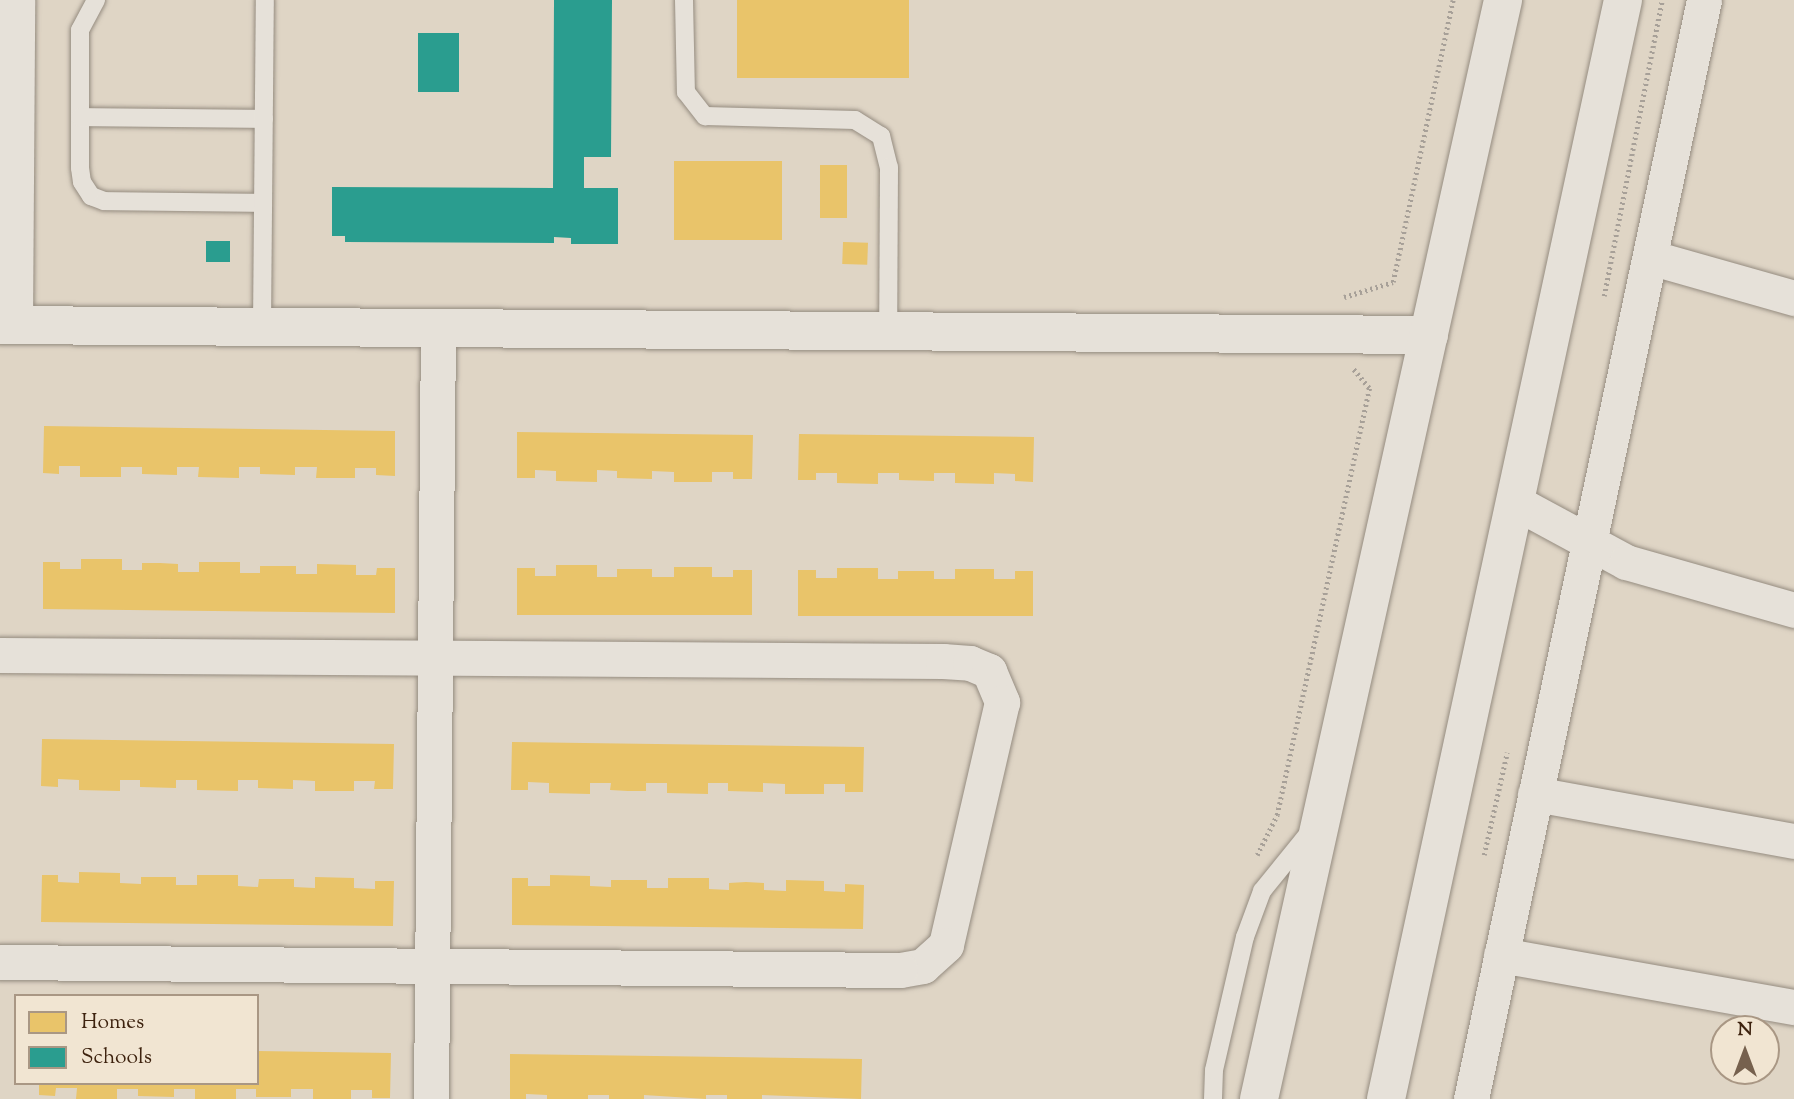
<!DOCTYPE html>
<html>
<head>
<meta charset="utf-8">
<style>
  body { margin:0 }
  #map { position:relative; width:1794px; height:1099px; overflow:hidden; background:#dfd5c5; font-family:"Sorts Mill Goudy",serif }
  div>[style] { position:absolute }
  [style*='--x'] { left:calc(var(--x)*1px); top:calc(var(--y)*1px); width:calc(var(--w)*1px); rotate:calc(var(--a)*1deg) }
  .homes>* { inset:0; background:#e9c46a; transform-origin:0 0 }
  .schools>* { inset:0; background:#2a9d8f; transform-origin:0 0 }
  .path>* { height:4.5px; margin-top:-2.25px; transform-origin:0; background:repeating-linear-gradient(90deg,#a7a098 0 2px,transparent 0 5.5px) }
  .roads { filter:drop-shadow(0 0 2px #958c80) drop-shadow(0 0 2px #958c80) }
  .service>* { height:18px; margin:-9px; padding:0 9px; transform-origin:9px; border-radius:9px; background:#e6e1d9 }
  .minor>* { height:35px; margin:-17.5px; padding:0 17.5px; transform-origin:17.5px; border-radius:17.5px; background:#e6e1d9 }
  .tertiary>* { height:38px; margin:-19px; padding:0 19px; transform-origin:19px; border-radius:19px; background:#e6e1d9 }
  span { translate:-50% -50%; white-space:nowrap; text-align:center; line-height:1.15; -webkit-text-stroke:7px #f1e5d2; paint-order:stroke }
  .legend { position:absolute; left:14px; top:994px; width:245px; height:91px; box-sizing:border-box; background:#f1e5d2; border:2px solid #a99784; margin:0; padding:9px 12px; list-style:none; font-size:21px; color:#3d220e }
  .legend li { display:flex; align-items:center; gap:14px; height:35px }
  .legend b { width:35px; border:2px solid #a99784 }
  .north { position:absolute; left:1710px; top:1015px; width:70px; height:70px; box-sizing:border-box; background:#f1e5d2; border:2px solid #a99784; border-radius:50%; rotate:0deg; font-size:19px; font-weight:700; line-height:28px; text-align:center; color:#3d220e }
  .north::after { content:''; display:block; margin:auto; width:24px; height:32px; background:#76614e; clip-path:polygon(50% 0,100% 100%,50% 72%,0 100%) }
</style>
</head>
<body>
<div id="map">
  <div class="homes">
    <i style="left:737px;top:0;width:172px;height:78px"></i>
    <i style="left:674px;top:161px;width:108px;height:79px"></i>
    <i style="left:820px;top:165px;width:27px;height:53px"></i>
    <i style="left:843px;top:242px;width:25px;height:22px;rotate:2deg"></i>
    <i style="clip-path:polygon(44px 426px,395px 431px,395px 476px,376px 475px,376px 468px,355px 468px,355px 478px,316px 478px,317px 467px,295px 467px,295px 475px,260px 474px,260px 467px,239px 467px,239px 478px,198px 477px,199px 467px,177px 467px,177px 475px,142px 474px,142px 467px,121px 467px,121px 477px,80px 477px,80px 466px,59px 466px,59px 474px,43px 473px)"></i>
    <i style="clip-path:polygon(517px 432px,753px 435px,752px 479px,733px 479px,733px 472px,712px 472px,712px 482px,674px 482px,674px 472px,652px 471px,652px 479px,617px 478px,617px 471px,597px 470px,597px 482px,556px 481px,556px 471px,535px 470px,535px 478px,517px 478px)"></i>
    <i style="clip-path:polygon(799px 434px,1034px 437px,1033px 482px,1015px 481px,1015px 474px,994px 473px,994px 484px,955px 483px,955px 473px,934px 473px,934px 481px,899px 480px,899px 473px,878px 473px,878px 484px,837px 483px,837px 473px,816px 473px,816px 480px,798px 480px)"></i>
    <i style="clip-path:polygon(81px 559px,122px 559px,122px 570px,142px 570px,142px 563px,160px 563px,178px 564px,178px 572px,199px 572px,199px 562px,240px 562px,240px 573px,260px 573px,260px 566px,296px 566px,296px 574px,317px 574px,317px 564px,356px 565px,356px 575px,376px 575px,377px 568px,395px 568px,395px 613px,43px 609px,43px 562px,60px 562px,60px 569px,81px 569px)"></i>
    <i style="clip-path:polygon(556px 565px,597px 565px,597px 577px,617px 577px,617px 569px,652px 569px,652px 577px,674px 577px,674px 567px,712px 567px,712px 577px,733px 577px,733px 570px,752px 570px,752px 615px,517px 615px,517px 568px,535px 568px,535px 576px,556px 576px)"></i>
    <i style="clip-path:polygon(837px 568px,878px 568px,878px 579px,898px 579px,898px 571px,934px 571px,934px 579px,955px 579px,955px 569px,994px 569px,994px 579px,1015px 579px,1015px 571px,1033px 571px,1033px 616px,798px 616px,798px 570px,816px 570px,816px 578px,837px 578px)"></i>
    <i style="clip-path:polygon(42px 739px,394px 744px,393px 789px,374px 789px,375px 781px,354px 781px,354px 791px,315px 791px,315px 781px,293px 780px,293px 789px,258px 788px,258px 780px,238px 780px,238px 791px,197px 790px,197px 780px,176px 780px,176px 788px,140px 787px,140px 780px,120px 780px,120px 791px,79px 790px,79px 780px,58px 779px,58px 787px,41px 786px)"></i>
    <i style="clip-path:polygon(512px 742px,864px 747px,863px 792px,845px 792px,845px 784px,824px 784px,824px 794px,785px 794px,785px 784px,763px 783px,763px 792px,728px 791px,728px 783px,708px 783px,708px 794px,667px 793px,667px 783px,646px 783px,646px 791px,628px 791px,610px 790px,611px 783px,590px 783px,590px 794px,549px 793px,549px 783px,528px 782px,528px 790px,511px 790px)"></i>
    <i style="clip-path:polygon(79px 872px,120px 873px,120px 883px,141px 884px,141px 877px,176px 877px,176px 885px,197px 885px,197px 875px,238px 875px,238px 886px,258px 887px,259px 879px,294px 879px,294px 887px,315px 888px,315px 877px,354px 878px,354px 888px,375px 889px,375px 881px,394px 881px,393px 926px,41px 922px,42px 875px,58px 875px,58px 882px,79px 883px)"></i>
    <i style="clip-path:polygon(550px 875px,590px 876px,590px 886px,611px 887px,611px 880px,647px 880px,647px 888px,668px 888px,668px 878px,709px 878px,709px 889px,729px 890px,729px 883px,746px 882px,764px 883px,764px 890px,786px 891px,786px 880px,824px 881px,824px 891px,845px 892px,845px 884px,864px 885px,863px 929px,512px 925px,512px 878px,528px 878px,528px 886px,550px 886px)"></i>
    <i style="clip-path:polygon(257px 1051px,391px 1053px,390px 1098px,372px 1098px,372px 1090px,351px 1090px,351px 1099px,313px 1099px,313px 1089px,291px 1089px,291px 1097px,256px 1097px,256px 1089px,236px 1089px,236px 1099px,195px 1099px,195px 1089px,174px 1089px,174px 1097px,138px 1096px,138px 1089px,117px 1089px,117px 1099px,76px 1099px,77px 1088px,56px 1088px,55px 1096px,39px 1095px,39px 1083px,257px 1083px)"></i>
    <i style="clip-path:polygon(510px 1054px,862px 1059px,861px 1099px,762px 1095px,762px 1099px,727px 1099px,727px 1095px,706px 1095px,706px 1099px,644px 1095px,644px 1099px,609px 1099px,609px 1095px,588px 1095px,588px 1099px,547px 1099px,547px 1095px,526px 1094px,526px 1099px,510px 1099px)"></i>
  </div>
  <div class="schools">
    <i style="clip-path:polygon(554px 0,612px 0,611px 157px,584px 157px,584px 188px,618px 188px,618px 244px,571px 244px,571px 238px,554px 237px,554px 243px,345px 242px,345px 236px,332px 236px,332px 187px,553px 188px)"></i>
    <i style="left:418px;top:33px;width:41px;height:59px"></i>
    <i style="left:206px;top:241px;width:24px;height:21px"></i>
  </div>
  <div class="path">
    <i style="--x:1604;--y:296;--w:302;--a:-78.9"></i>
    <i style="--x:1344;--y:297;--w:51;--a:-17"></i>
    <i style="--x:1393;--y:282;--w:288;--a:-78"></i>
    <i style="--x:1257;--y:855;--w:45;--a:-63.4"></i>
    <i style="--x:1277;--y:815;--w:437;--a:-77.8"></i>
    <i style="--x:1369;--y:388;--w:25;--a:-130"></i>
    <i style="--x:1484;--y:855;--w:105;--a:-77.3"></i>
  </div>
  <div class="roads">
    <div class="service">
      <i style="--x:96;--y:0;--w:34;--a:118"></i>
      <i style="--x:80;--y:30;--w:138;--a:90"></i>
      <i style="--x:80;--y:168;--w:14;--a:82"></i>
      <i style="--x:82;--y:182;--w:17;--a:57"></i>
      <i style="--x:91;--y:196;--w:14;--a:21"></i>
      <i style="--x:104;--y:201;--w:159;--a:0.7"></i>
      <i style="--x:684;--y:0;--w:92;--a:88.8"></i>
      <i style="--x:686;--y:92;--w:31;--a:52"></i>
      <i style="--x:705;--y:116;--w:150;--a:1.5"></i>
      <i style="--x:855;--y:120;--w:31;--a:32"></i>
      <i style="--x:881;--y:136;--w:32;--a:76"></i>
      <i style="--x:889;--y:167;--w:164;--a:90.3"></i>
      <i style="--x:80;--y:117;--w:184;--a:0.6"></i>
      <i style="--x:262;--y:325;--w:325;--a:-89.5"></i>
      <i style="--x:1213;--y:1099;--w:29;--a:-88"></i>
      <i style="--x:1214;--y:1070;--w:137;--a:-76.9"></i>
      <i style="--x:1245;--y:937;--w:49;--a:-69.7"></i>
      <i style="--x:1262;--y:891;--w:75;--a:-51"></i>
    </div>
    <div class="minor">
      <i style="--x:1653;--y:258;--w:147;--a:15.8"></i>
      <i style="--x:1515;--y:502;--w:126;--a:28.4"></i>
      <i style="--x:1626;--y:562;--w:175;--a:15.9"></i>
      <i style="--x:0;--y:655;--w:943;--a:0.36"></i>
      <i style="--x:943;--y:661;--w:27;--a:4"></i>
      <i style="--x:970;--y:663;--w:21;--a:23"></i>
      <i style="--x:989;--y:671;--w:34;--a:67"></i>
      <i style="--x:1002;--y:702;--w:249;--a:103"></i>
      <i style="--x:946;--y:945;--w:31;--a:138"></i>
      <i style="--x:923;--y:966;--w:23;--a:170"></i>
      <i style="--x:900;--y:970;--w:900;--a:-179.49"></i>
      <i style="--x:1535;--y:794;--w:263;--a:10.3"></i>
      <i style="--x:1501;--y:955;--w:298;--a:10.1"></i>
      <i style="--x:431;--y:1099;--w:772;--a:-89.48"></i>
      <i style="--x:1471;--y:1099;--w:1123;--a:-78.03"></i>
    </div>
    <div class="tertiary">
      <i style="--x:14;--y:324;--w:324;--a:-89.6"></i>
      <i style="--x:0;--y:325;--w:1429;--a:0.4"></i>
      <i style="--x:1259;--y:1099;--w:1126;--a:-77.48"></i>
      <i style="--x:1386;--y:1099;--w:1124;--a:-77.83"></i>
    </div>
  </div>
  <ul class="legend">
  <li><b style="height:19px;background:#e9c46a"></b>Homes</li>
  <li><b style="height:19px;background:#2a9d8f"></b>Schools</li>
  </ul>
  <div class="north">N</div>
</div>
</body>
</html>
